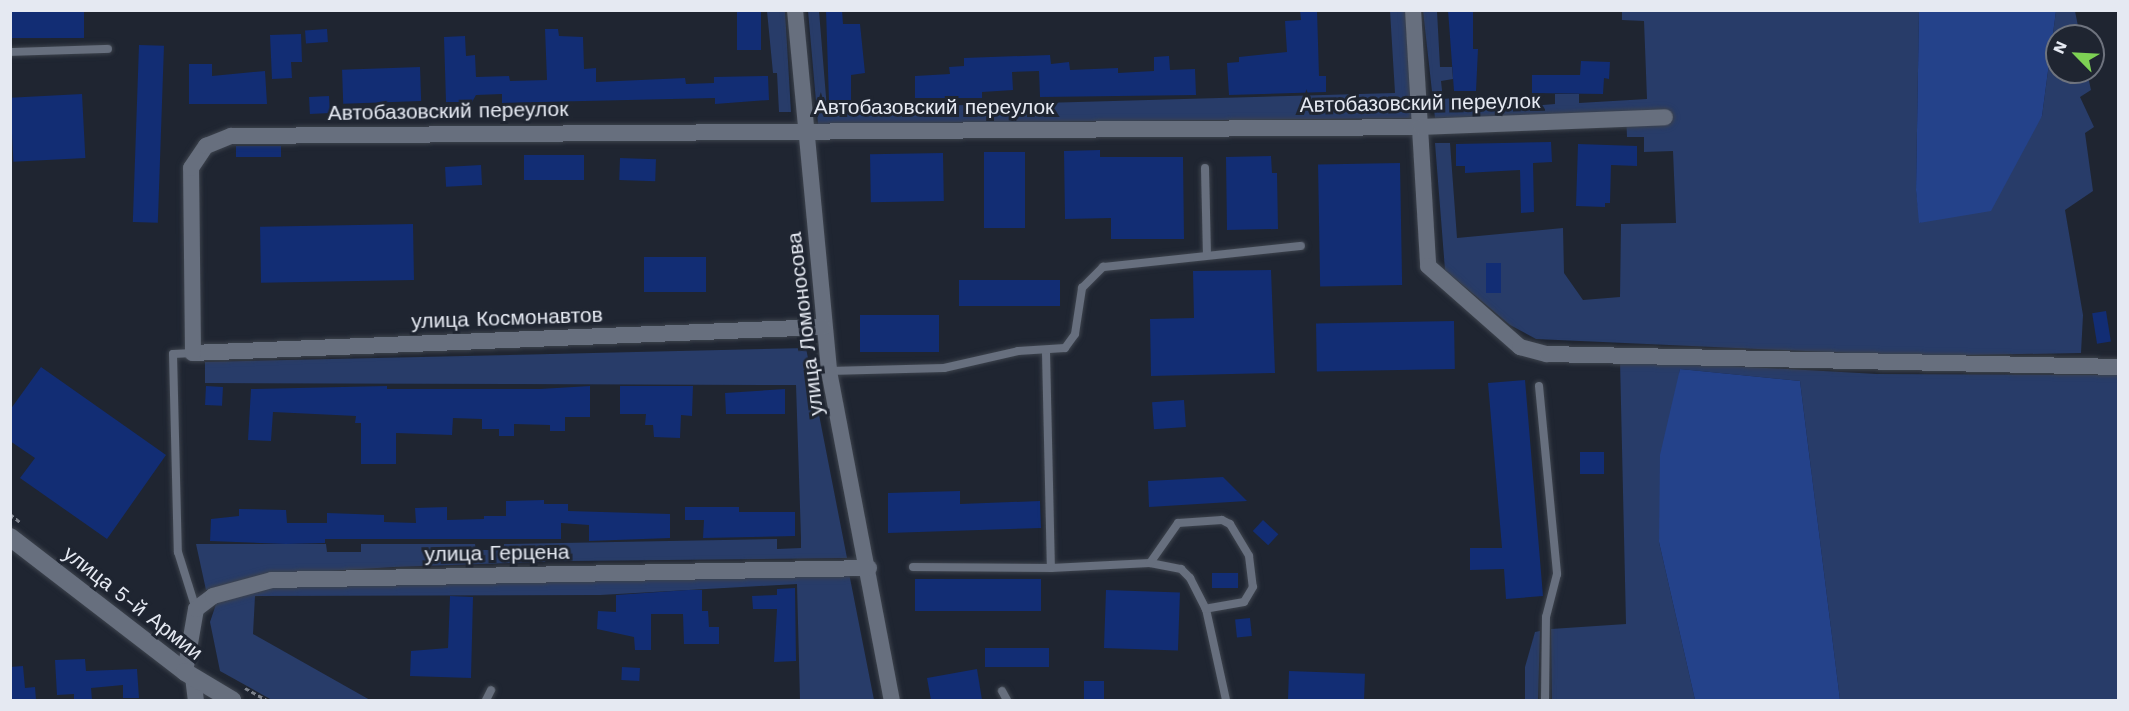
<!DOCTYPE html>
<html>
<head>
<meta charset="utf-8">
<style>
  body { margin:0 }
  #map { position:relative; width:2129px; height:711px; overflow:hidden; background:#1f2531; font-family:"Work Sans",sans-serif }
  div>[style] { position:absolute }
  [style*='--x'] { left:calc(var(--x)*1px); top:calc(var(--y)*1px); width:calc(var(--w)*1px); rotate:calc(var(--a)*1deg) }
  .green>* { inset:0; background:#283c69 }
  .water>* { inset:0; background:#24428a }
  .building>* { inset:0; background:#122d74; transform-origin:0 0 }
  .path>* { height:3px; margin-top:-1.5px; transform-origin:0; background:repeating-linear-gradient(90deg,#7d828c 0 4.5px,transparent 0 7.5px) }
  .roads { filter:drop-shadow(0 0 2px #3d434d) drop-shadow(0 0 2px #3d434d) }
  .lane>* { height:8px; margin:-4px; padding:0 4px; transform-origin:4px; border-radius:4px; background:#676f7e }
  .street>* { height:16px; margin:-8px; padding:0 8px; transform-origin:8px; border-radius:8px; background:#676f7e }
  .secondary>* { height:18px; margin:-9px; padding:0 9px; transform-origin:9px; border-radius:9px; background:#676f7e }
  span { translate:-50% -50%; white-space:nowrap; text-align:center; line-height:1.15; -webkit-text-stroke:6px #1f2531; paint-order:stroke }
  .street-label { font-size:21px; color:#e5e9f2 }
  .frame { position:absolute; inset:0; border:12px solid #e5e9f2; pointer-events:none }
  .north { position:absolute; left:2045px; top:24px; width:60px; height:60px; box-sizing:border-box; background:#1f2531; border:2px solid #6e737e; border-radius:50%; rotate:294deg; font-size:16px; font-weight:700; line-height:24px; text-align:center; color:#e5e9f2 }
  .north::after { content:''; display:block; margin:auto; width:21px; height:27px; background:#7dd154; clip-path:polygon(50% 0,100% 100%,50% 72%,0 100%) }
</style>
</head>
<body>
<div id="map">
  <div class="green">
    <i style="clip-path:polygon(767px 11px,785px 11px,791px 112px,779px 112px,777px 73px,773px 73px)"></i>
    <i style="clip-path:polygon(808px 11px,819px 11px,827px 109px,1395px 93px,1390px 11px,1405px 11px,1413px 118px,818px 124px)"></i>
    <i style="clip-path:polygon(1423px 11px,1437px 11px,1440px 67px,1452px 67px,1453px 79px,1441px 81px,1443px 99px,1454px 98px,1456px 107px,1530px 110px,1531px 106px,1555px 104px,1555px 94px,1579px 94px,1579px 103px,1647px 99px,1644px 21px,1622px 20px,1622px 11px,1919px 11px,1916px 190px,1920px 223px,2042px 116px,2056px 11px,2075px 11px,2080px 36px,2057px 36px,2057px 72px,2087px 72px,2091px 90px,2080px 97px,2094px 127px,2085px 133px,2093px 191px,2065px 210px,2083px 315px,2081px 353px,1916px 356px,1536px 339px,1510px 325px,1445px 270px,1435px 143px,1450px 143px,1457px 238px,1563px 228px,1564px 273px,1583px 300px,1620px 297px,1621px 224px,1676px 223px,1673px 151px,1644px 152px,1644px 137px,1627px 137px,1626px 114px,1435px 118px)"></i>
    <i style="clip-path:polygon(806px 348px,847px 558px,569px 561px,394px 567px,263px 575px,206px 590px,196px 544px,326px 544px,327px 552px,361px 552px,361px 544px,475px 544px,476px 550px,503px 550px,504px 544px,777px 539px,777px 549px,801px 548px,801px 538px,796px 385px,205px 383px,205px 362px)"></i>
    <i style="clip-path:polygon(1620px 360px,1877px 374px,2118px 375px,2118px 700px,1840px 700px,1800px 381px,1680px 369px,1659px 542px,1695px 700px,1552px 700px,1551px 629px,1626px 624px)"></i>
    <i style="clip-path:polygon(849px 573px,874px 700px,800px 700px,797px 584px,600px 595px,255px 596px,253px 634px,370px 700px,272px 700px,220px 671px,210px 622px,216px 604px,258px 586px)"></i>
    <i style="clip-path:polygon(1540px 631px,1538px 700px,1525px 700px,1525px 667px,1535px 632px)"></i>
  </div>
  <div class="water">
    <i style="clip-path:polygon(1919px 11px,2056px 11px,2042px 116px,1991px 211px,1919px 223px,1916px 190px)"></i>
    <i style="clip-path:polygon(1680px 369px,1800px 381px,1840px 700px,1695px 700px,1659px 542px,1660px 455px)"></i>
  </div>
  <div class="building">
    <i style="left:10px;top:10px;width:74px;height:28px"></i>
    <i style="left:737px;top:10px;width:24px;height:40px"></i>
    <i style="clip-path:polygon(826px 10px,842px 10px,843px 24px,860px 24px,865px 73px,851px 75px,851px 101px,829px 101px)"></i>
    <i style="clip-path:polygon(1300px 10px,1317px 10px,1319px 76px,1326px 76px,1326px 92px,1229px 95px,1227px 63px,1239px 62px,1239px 57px,1287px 52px,1285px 21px,1301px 20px)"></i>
    <i style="clip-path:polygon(1448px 10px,1473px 10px,1473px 49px,1478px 49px,1476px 91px,1454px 91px)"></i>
    <i style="left:327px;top:29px;width:13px;height:22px;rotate:86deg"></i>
    <i style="clip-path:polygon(545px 29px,558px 29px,559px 36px,583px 37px,584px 69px,596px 68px,596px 82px,685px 78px,686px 84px,714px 83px,714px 77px,768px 76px,769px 100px,715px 104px,715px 98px,502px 103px,502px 94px,476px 95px,472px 102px,446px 102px,444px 37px,465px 36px,466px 56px,475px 55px,476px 77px,509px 76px,510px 81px,547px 80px)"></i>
    <i style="clip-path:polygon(301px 34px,302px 62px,291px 62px,292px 78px,272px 79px,270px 35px)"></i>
    <i style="left:139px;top:45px;width:25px;height:177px;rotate:2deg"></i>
    <i style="clip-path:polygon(1050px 55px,1051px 64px,1069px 62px,1070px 70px,1118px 68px,1118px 73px,1154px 71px,1154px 57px,1169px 56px,1170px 70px,1195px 69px,1196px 95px,1040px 97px,1039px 71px,1012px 72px,1013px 90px,982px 92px,982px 98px,915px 98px,915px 76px,950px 74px,949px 67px,964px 66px,964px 58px)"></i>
    <i style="clip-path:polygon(1581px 61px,1610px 62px,1609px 79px,1604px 78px,1603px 94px,1532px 93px,1532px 75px,1580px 75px)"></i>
    <i style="clip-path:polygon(189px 64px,212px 64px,212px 76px,265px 71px,267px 104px,189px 104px)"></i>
    <i style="left:420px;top:67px;width:34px;height:78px;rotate:88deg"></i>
    <i style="left:82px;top:94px;width:64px;height:72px;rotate:87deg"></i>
    <i style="left:329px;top:96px;width:17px;height:20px;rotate:87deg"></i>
    <i style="clip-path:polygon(1551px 142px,1552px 162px,1533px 163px,1534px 212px,1521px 213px,1520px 170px,1465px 173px,1465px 166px,1456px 166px,1456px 144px)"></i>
    <i style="clip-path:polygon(1578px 144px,1637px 146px,1637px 166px,1611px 165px,1610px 203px,1605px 203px,1605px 207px,1576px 206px)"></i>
    <i style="left:236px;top:146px;width:45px;height:11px"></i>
    <i style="clip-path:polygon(1100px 150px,1100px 157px,1183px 157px,1184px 239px,1111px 239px,1111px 218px,1065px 219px,1064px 151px)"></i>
    <i style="left:984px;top:152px;width:41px;height:76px"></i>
    <i style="left:943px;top:153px;width:48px;height:73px;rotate:89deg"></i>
    <i style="left:524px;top:155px;width:60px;height:25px"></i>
    <i style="clip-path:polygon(1271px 156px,1272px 173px,1277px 173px,1278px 229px,1227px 230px,1226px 157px)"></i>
    <i style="left:620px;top:158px;width:36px;height:22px;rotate:2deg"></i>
    <i style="left:1400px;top:163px;width:122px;height:82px;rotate:89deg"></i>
    <i style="left:481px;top:165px;width:20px;height:36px;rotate:87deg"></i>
    <i style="left:413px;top:224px;width:56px;height:153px;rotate:89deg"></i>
    <i style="left:644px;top:257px;width:62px;height:35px"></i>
    <i style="left:1501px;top:263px;width:30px;height:15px;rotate:90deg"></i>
    <i style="clip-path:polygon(1271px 270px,1275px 373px,1151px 376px,1150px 319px,1194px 318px,1193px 271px)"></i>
    <i style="left:959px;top:280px;width:101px;height:26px"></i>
    <i style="left:2106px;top:311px;width:31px;height:14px;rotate:81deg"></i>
    <i style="left:860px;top:315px;width:79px;height:37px"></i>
    <i style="left:1454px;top:321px;width:48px;height:138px;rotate:89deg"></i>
    <i style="clip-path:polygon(41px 367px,166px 455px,107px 539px,20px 478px,35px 458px,10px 441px,10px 410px)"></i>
    <i style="clip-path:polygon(1525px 380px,1543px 596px,1506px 599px,1504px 569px,1470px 570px,1470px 548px,1502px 548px,1488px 383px)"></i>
    <i style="left:206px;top:386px;width:17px;height:19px;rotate:3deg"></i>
    <i style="clip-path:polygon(387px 386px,387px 389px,540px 389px,590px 386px,590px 417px,565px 417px,565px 431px,550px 431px,550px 425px,514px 424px,514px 436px,499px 436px,499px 429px,482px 429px,482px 419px,453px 418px,452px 435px,396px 433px,396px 464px,361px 464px,361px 423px,355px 423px,356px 416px,273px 412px,271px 441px,248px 440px,251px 389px)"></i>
    <i style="clip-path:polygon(620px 386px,693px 386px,692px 416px,681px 415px,680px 438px,654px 437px,653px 425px,645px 425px,646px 414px,620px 414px)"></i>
    <i style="clip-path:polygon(785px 389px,785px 414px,726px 414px,725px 393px)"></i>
    <i style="left:1184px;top:400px;width:27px;height:32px;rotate:86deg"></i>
    <i style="left:1580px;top:452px;width:24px;height:22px"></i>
    <i style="clip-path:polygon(1223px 477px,1247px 501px,1149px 507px,1148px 481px)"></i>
    <i style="clip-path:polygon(960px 491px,960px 504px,1040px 501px,1041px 528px,888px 533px,888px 493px)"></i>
    <i style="clip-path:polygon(544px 500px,544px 504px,568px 504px,568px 511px,670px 514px,670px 538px,589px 541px,589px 525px,561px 523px,561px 539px,325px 539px,325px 543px,286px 544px,210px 541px,211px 519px,239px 516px,239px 509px,286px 510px,287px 523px,327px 523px,327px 513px,384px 515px,384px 522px,416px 523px,415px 508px,447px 507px,447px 520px,484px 519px,484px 516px,506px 516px,506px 501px)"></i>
    <i style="clip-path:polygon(685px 507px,739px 507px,739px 512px,795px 512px,795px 536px,703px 538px,704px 520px,685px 520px)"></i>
    <i style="left:1263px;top:520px;width:21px;height:15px;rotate:43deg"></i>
    <i style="left:1212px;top:573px;width:26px;height:15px"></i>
    <i style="left:1041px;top:579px;width:32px;height:126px;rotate:90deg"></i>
    <i style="clip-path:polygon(795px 588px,796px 661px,774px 662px,777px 609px,753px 609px,752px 596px,777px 595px,777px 589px)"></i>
    <i style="clip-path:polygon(688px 590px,702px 590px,702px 611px,708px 611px,709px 627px,719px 627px,719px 644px,684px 644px,683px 614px,651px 614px,651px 650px,635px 650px,634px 637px,597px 629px,598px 611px,616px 612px,616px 595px)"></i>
    <i style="left:1106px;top:590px;width:74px;height:58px;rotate:2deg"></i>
    <i style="clip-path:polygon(450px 596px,473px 597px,471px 678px,410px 676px,411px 651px,448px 648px)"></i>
    <i style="left:1250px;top:618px;width:18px;height:15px;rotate:84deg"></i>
    <i style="left:1049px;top:648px;width:19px;height:64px;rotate:90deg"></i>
    <i style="clip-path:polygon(85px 659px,86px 671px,137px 669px,139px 698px,123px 698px,123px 685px,91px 688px,92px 700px,74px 700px,74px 694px,57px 695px,55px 660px)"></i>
    <i style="clip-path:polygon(23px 666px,25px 688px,35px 687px,36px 700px,10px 700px,10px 667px)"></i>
    <i style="left:622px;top:667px;width:18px;height:13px;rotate:3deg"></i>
    <i style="clip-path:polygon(977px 669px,982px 700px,931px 700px,927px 678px)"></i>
    <i style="left:1289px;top:671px;width:76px;height:29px;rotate:2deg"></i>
    <i style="left:1084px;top:681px;width:20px;height:19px"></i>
  </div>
  <div class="path">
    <i style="--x:10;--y:514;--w:13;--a:39"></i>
    <i style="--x:245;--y:688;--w:25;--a:29"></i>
  </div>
  <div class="roads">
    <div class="lane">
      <i style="--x:10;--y:52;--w:98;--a:-1.8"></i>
      <i style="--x:1205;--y:168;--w:87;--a:88.7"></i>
      <i style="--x:1046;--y:352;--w:216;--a:88.7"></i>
      <i style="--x:1051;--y:568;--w:99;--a:-2.9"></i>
      <i style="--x:1150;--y:563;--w:32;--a:11"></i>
      <i style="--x:1181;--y:569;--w:13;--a:45"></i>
      <i style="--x:1190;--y:578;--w:35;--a:63"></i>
      <i style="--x:1206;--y:609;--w:93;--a:77.6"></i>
      <i style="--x:193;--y:353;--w:20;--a:177"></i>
      <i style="--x:173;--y:354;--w:198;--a:88.6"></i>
      <i style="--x:178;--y:552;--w:60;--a:72.5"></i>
      <i style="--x:829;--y:371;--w:115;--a:-1.5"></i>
      <i style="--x:944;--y:368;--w:76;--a:-12.9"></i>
      <i style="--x:1018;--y:351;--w:47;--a:-3.7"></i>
      <i style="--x:1065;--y:348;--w:17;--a:-54"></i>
      <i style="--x:1075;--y:334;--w:47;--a:-81.3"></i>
      <i style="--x:1082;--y:288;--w:30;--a:-45"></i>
      <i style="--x:1103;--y:267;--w:199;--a:-6.1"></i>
      <i style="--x:1539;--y:386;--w:189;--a:84.5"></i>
      <i style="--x:1557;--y:574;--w:44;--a:104.3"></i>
      <i style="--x:1546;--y:617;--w:83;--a:90.7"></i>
      <i style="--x:1150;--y:563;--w:49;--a:-55"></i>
      <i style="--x:1178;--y:523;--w:44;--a:-3.9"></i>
      <i style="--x:1222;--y:520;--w:9;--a:27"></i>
      <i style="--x:1230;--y:524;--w:37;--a:59"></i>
      <i style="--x:1249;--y:556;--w:31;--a:83"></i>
      <i style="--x:1253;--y:587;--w:17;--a:121"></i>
      <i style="--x:1244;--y:602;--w:39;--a:170"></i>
      <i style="--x:913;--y:567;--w:138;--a:0.4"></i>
      <i style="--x:1002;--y:691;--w:10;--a:61"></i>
      <i style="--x:486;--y:700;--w:11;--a:-63"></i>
    </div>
    <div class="street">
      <i style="--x:795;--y:10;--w:363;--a:84.6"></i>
      <i style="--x:829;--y:371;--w:335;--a:79.2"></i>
      <i style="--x:1413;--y:10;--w:256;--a:86.6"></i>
      <i style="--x:1428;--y:266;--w:123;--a:41.4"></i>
      <i style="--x:1520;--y:347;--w:28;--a:15"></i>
      <i style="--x:1547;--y:354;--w:571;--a:1.3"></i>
      <i style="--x:823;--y:327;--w:631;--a:177.64"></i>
      <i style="--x:193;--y:353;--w:185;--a:-90.6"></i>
      <i style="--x:191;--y:168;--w:27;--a:-56"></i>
      <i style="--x:206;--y:146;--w:27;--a:-22"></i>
      <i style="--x:231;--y:136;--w:1190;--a:-0.43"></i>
      <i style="--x:1421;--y:127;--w:244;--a:-2.3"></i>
      <i style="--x:185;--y:672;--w:64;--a:-80.1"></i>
      <i style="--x:196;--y:609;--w:21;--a:-37"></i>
      <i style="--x:213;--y:596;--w:61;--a:-15.2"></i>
      <i style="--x:272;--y:580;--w:597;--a:-1.15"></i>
      <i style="--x:193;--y:677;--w:23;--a:83"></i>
    </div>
    <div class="secondary">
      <i style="--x:10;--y:537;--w:221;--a:37.6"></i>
      <i style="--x:185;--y:672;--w:55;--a:30.8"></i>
    </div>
  </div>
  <div class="street-label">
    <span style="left:1420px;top:103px;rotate:-1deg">Автобазовский переулок</span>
    <span style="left:934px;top:107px">Автобазовский переулок</span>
    <span style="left:448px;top:111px;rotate:-1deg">Автобазовский переулок</span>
    <span style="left:507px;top:318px;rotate:-2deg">улица Космонавтов</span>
    <span style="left:805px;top:324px;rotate:-97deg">улица Ломоносова</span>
    <span style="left:497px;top:553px;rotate:-1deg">улица Герцена</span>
    <span style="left:133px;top:603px;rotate:38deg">улица 5-й Армии</span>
  </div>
  <div class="frame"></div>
  <div class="north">N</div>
</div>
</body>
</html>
